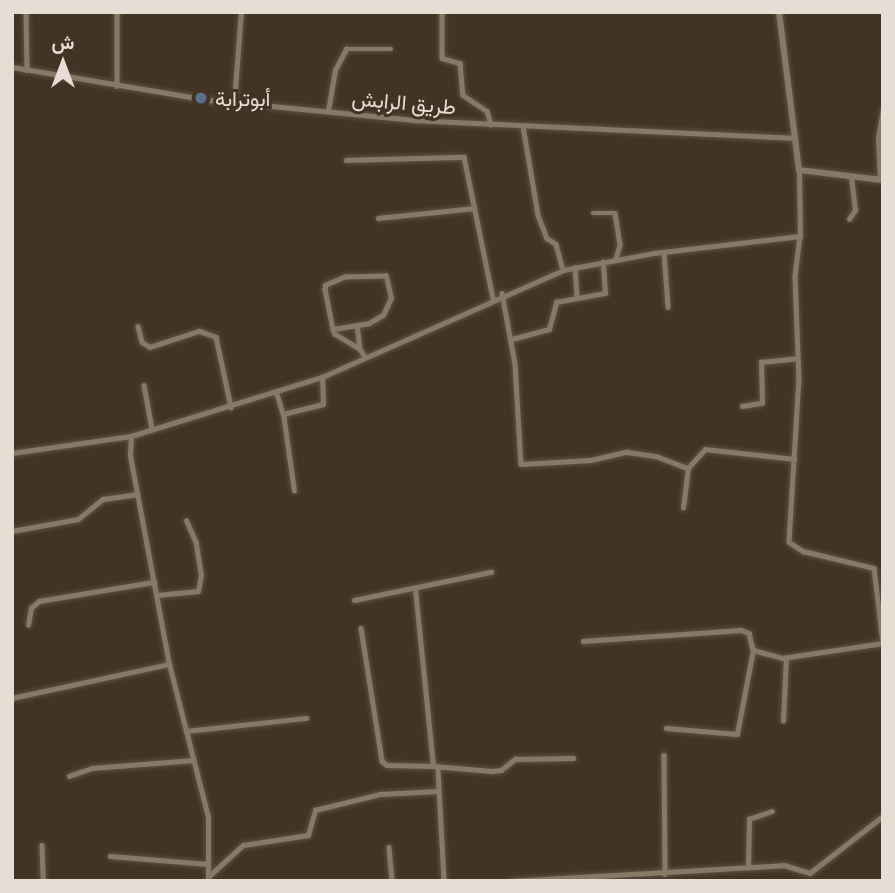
<!DOCTYPE html>
<html>
<head>
<meta charset="utf-8">
<style>
  body { margin:0 }
  #map { position:relative; width:895px; height:893px; overflow:hidden; background:#413424; font-family:"Golos Text",Vazirmatn,sans-serif }
  div>[style] { position:absolute }
  [style*='--x'] { left:calc(var(--x)*1px); top:calc(var(--y)*1px); width:calc(var(--w)*1px); rotate:calc(var(--a)*1deg) }
  .roads { filter:drop-shadow(0 0 2px #5d5244) drop-shadow(0 0 2px #5d5244) }
  .minor>* { height:4.5px; margin:-2.25px; padding:0 2.25px; transform-origin:2.25px; border-radius:2.25px; background:#887967 }
  .tertiary>* { height:5px; margin:-2.5px; padding:0 2.5px; transform-origin:2.5px; border-radius:2.5px; background:#887967 }
  .secondary>* { height:6px; margin:-3px; padding:0 3px; transform-origin:3px; border-radius:3px; background:#887967 }
  .dots>* { width:19px; height:19px; translate:-50% -50%; box-sizing:border-box; border:4px solid #413424; border-radius:50% }
  span { translate:-50% -50%; white-space:nowrap; text-align:center; line-height:1.15; -webkit-text-stroke:6px #413424; paint-order:stroke }
  .poi-label { font-size:21px; color:#e6ded4 }
  .left { translate:0 -50%; text-align:left }
  .street-label { font-size:21px; color:#e6ded4 }
  .frame { position:absolute; inset:0; border:14px solid #e6ded4; pointer-events:none }
  .north { position:absolute; left:28px; top:28px; width:70px; height:70px; -webkit-text-stroke:5px #413424; paint-order:stroke; rotate:0deg; font-size:19px; font-weight:700; line-height:28px; text-align:center; color:#e6ded4 }
  .north::after { content:''; display:block; margin:auto; width:24px; height:32px; background:#e6ded4; clip-path:polygon(50% 0,100% 100%,50% 72%,0 100%) }
</style>
</head>
<body>
<div id="map">
  <div class="roads">
    <div class="minor">
      <i style="--x:26;--y:12;--w:58;--a:89"></i>
      <i style="--x:117;--y:12;--w:74;--a:90"></i>
      <i style="--x:442;--y:12;--w:46;--a:90"></i>
      <i style="--x:442;--y:58;--w:19;--a:16"></i>
      <i style="--x:460;--y:63;--w:32;--a:85"></i>
      <i style="--x:463;--y:95;--w:29;--a:34"></i>
      <i style="--x:487;--y:111;--w:14;--a:73"></i>
      <i style="--x:234;--y:102;--w:90;--a:-85.6"></i>
      <i style="--x:328;--y:111;--w:42;--a:-80.3"></i>
      <i style="--x:335;--y:70;--w:24;--a:-62"></i>
      <i style="--x:346;--y:49;--w:45;--a:0"></i>
      <i style="--x:523;--y:126;--w:90;--a:80.4"></i>
      <i style="--x:538;--y:215;--w:25;--a:69"></i>
      <i style="--x:547;--y:238;--w:11;--a:34"></i>
      <i style="--x:556;--y:244;--w:27;--a:75"></i>
      <i style="--x:346;--y:160;--w:118;--a:-1.5"></i>
      <i style="--x:464;--y:157;--w:144;--a:78.4"></i>
      <i style="--x:880;--y:179;--w:41;--a:-92.8"></i>
      <i style="--x:878;--y:138;--w:29;--a:-80"></i>
      <i style="--x:593;--y:213;--w:22;--a:0"></i>
      <i style="--x:615;--y:213;--w:32;--a:81"></i>
      <i style="--x:620;--y:245;--w:15;--a:106"></i>
      <i style="--x:378;--y:218;--w:97;--a:-5.9"></i>
      <i style="--x:849;--y:219;--w:11;--a:-56"></i>
      <i style="--x:855;--y:210;--w:34;--a:-97"></i>
      <i style="--x:800;--y:236;--w:40;--a:97.1"></i>
      <i style="--x:795;--y:276;--w:102;--a:87.8"></i>
      <i style="--x:799;--y:378;--w:164;--a:93.5"></i>
      <i style="--x:789;--y:542;--w:17;--a:33"></i>
      <i style="--x:803;--y:551;--w:73;--a:13.5"></i>
      <i style="--x:874;--y:568;--w:75;--a:83.1"></i>
      <i style="--x:664;--y:252;--w:55;--a:85.8"></i>
      <i style="--x:575;--y:267;--w:30;--a:86"></i>
      <i style="--x:502;--y:293;--w:72;--a:79.6"></i>
      <i style="--x:515;--y:364;--w:100;--a:86.6"></i>
      <i style="--x:521;--y:464;--w:70;--a:-3.3"></i>
      <i style="--x:591;--y:460;--w:37;--a:-13"></i>
      <i style="--x:627;--y:452;--w:29;--a:8"></i>
      <i style="--x:656;--y:456;--w:34;--a:21"></i>
      <i style="--x:357;--y:325;--w:24;--a:83"></i>
      <i style="--x:138;--y:326;--w:16;--a:76"></i>
      <i style="--x:142;--y:342;--w:9;--a:32"></i>
      <i style="--x:150;--y:347;--w:52;--a:-18.1"></i>
      <i style="--x:199;--y:331;--w:18;--a:19"></i>
      <i style="--x:216;--y:337;--w:72;--a:77.9"></i>
      <i style="--x:333;--y:329;--w:36;--a:-9"></i>
      <i style="--x:369;--y:323;--w:16;--a:-30"></i>
      <i style="--x:383;--y:315;--w:19;--a:-65"></i>
      <i style="--x:391;--y:298;--w:23;--a:-103"></i>
      <i style="--x:386;--y:276;--w:41;--a:178.6"></i>
      <i style="--x:345;--y:277;--w:21;--a:157"></i>
      <i style="--x:326;--y:285;--w:4;--a:104"></i>
      <i style="--x:325;--y:289;--w:41;--a:78.7"></i>
      <i style="--x:333;--y:329;--w:5;--a:68"></i>
      <i style="--x:335;--y:334;--w:29;--a:31"></i>
      <i style="--x:360;--y:349;--w:9;--a:58"></i>
      <i style="--x:512;--y:339;--w:38;--a:-15"></i>
      <i style="--x:549;--y:329;--w:28;--a:-75"></i>
      <i style="--x:556;--y:302;--w:50;--a:-10.4"></i>
      <i style="--x:605;--y:293;--w:31;--a:-94"></i>
      <i style="--x:144;--y:385;--w:45;--a:79.7"></i>
      <i style="--x:277;--y:394;--w:21;--a:73"></i>
      <i style="--x:742;--y:406;--w:20;--a:-9"></i>
      <i style="--x:762;--y:403;--w:41;--a:-91.4"></i>
      <i style="--x:761;--y:362;--w:36;--a:-6"></i>
      <i style="--x:12;--y:453;--w:120;--a:-8.1"></i>
      <i style="--x:294;--y:491;--w:78;--a:-98.1"></i>
      <i style="--x:283;--y:414;--w:41;--a:-14"></i>
      <i style="--x:323;--y:404;--w:27;--a:-92"></i>
      <i style="--x:683;--y:508;--w:40;--a:-82.9"></i>
      <i style="--x:688;--y:468;--w:25;--a:-48"></i>
      <i style="--x:705;--y:449;--w:90;--a:6.4"></i>
      <i style="--x:12;--y:531;--w:67;--a:-10.3"></i>
      <i style="--x:78;--y:519;--w:32;--a:-39"></i>
      <i style="--x:103;--y:499;--w:34;--a:-8"></i>
      <i style="--x:157;--y:595;--w:41;--a:-5.6"></i>
      <i style="--x:198;--y:591;--w:15;--a:-79"></i>
      <i style="--x:201;--y:576;--w:33;--a:-99"></i>
      <i style="--x:196;--y:543;--w:24;--a:-114"></i>
      <i style="--x:354;--y:600;--w:140;--a:-11.6"></i>
      <i style="--x:28;--y:625;--w:17;--a:-80"></i>
      <i style="--x:31;--y:608;--w:11;--a:-41"></i>
      <i style="--x:39;--y:601;--w:117;--a:-9.4"></i>
      <i style="--x:361;--y:628;--w:135;--a:81"></i>
      <i style="--x:382;--y:761;--w:6;--a:39"></i>
      <i style="--x:387;--y:765;--w:46;--a:1.2"></i>
      <i style="--x:433;--y:766;--w:179;--a:-95.8"></i>
      <i style="--x:583;--y:641;--w:158;--a:-4"></i>
      <i style="--x:741;--y:630;--w:9;--a:21"></i>
      <i style="--x:749;--y:633;--w:17;--a:77"></i>
      <i style="--x:12;--y:698;--w:161;--a:-12.2"></i>
      <i style="--x:783;--y:721;--w:63;--a:-87.3"></i>
      <i style="--x:666;--y:728;--w:71;--a:4.8"></i>
      <i style="--x:737;--y:734;--w:86;--a:-79.2"></i>
      <i style="--x:753;--y:650;--w:30;--a:15"></i>
      <i style="--x:782;--y:658;--w:102;--a:-8.4"></i>
      <i style="--x:186;--y:731;--w:121;--a:-6.2"></i>
      <i style="--x:664;--y:755;--w:119;--a:89.5"></i>
      <i style="--x:433;--y:766;--w:59;--a:4.8"></i>
      <i style="--x:492;--y:771;--w:9;--a:-6"></i>
      <i style="--x:501;--y:770;--w:18;--a:-38"></i>
      <i style="--x:515;--y:759;--w:58;--a:-1"></i>
      <i style="--x:438;--y:769;--w:112;--a:86.9"></i>
      <i style="--x:69;--y:776;--w:24;--a:-19"></i>
      <i style="--x:92;--y:768;--w:102;--a:-4.5"></i>
      <i style="--x:42;--y:845;--w:36;--a:88"></i>
      <i style="--x:389;--y:847;--w:34;--a:85"></i>
      <i style="--x:110;--y:856;--w:98;--a:4.7"></i>
      <i style="--x:748;--y:868;--w:49;--a:-88.8"></i>
      <i style="--x:749;--y:819;--w:24;--a:-19"></i>
      <i style="--x:208;--y:877;--w:47;--a:-42.4"></i>
      <i style="--x:243;--y:845;--w:66;--a:-8.7"></i>
      <i style="--x:308;--y:835;--w:26;--a:-74"></i>
      <i style="--x:315;--y:810;--w:67;--a:-13.8"></i>
      <i style="--x:380;--y:794;--w:58;--a:-3"></i>
      <i style="--x:510;--y:881;--w:274;--a:-3.3"></i>
      <i style="--x:784;--y:865;--w:27;--a:17"></i>
      <i style="--x:810;--y:873;--w:93;--a:-38"></i>
    </div>
    <div class="tertiary">
      <i style="--x:12;--y:67;--w:201;--a:9.5"></i>
      <i style="--x:210;--y:100;--w:205;--a:5.6"></i>
      <i style="--x:414;--y:120;--w:381;--a:2.7"></i>
      <i style="--x:208;--y:881;--w:64;--a:-90"></i>
      <i style="--x:208;--y:817;--w:158;--a:-104.3"></i>
      <i style="--x:169;--y:664;--w:213;--a:-100.6"></i>
      <i style="--x:130;--y:455;--w:19;--a:-87"></i>
      <i style="--x:131;--y:436;--w:200;--a:-17.2"></i>
      <i style="--x:322;--y:377;--w:264;--a:-23.9"></i>
      <i style="--x:563;--y:270;--w:93;--a:-10.6"></i>
      <i style="--x:654;--y:253;--w:147;--a:-6.6"></i>
      <i style="--x:800;--y:236;--w:66;--a:-90.9"></i>
    </div>
    <div class="secondary">
      <i style="--x:779;--y:12;--w:159;--a:82.8"></i>
      <i style="--x:799;--y:170;--w:85;--a:6.8"></i>
    </div>
  </div>
  <div class="dots">
    <i style="left:201px;top:98px;background:#5c6f8a"></i>
  </div>
  <div class="poi-label">
    <span class="left" style="left:215px;top:98px">أبوترابة</span>
  </div>
  <div class="street-label">
    <span style="left:404px;top:102px;rotate:5deg">طريق الرابش</span>
  </div>
  <div class="frame"></div>
  <div class="north">ش</div>
</div>
</body>
</html>
